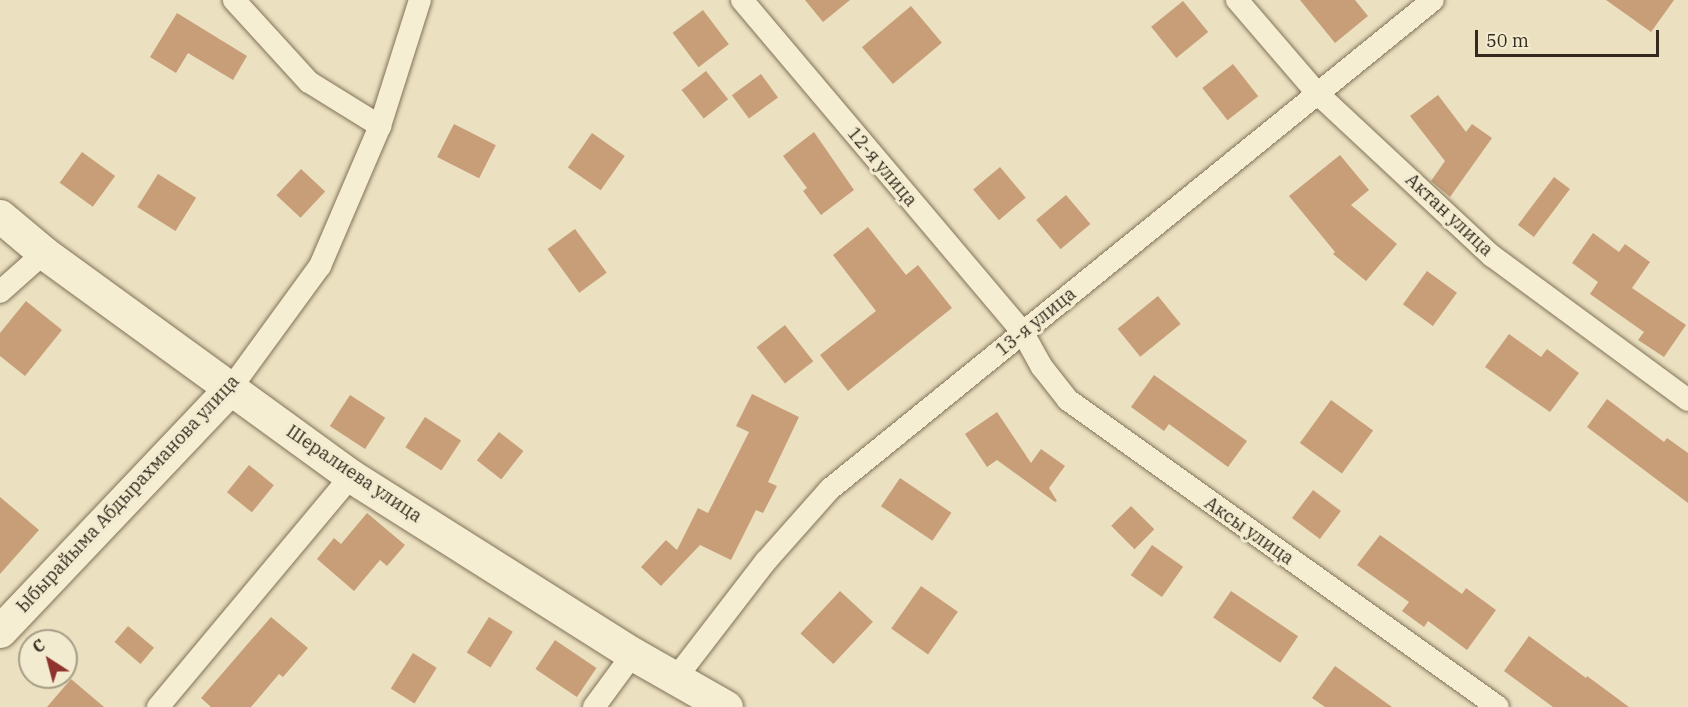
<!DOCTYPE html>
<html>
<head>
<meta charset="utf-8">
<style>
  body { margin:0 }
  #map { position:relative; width:1688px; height:707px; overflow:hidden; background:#ebe1c0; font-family:"IBM Plex Serif",serif }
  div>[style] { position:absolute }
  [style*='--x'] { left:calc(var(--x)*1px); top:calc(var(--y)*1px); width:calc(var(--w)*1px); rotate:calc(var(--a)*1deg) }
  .building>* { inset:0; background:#c79e78; transform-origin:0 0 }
  .roads { filter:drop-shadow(0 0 2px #827259) drop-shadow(0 0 2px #827259) }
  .street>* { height:22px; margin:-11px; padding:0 11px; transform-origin:11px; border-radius:11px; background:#f6eed2 }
  .secondary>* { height:33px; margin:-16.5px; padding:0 16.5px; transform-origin:16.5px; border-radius:16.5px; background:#f6eed2 }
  span { translate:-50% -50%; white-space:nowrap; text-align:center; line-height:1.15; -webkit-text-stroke:6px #f3ebcf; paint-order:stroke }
  .street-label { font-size:18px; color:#33291d }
  .north { position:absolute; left:18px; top:629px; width:60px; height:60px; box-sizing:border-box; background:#f3ebcf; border:2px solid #a69d88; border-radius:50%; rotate:324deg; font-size:16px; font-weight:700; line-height:24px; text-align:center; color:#33291d }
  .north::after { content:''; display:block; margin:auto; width:21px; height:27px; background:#8e332d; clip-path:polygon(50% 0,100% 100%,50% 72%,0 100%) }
  .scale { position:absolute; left:1475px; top:30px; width:184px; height:27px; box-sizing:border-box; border:3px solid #33291d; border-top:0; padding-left:8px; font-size:18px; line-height:21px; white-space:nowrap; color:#33291d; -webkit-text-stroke:4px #f3ebcf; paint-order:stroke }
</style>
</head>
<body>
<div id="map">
  <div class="building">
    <i style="clip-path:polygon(805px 0,850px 0,823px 22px)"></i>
    <i style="clip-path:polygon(1300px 0,1355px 0,1368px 16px,1335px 43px)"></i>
    <i style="clip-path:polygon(1606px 0,1674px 0,1651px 32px)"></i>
    <i style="left:1183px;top:1px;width:40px;height:41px;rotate:51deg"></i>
    <i style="left:911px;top:6px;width:48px;height:64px;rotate:50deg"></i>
    <i style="left:703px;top:10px;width:43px;height:38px;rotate:53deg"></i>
    <i style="clip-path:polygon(177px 13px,247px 56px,233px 80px,188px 53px,176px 73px,150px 57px)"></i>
    <i style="left:1233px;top:64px;width:41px;height:39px;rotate:52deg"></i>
    <i style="left:706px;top:71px;width:36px;height:31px;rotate:52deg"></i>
    <i style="left:761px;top:74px;width:29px;height:36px;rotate:54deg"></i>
    <i style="clip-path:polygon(1438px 95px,1466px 132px,1472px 124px,1492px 138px,1450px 197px,1431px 181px,1445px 161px,1410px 116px)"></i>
    <i style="left:454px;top:124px;width:47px;height:37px;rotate:27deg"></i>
    <i style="clip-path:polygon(814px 132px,854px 190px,821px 215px,803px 191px,807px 188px,783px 156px)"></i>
    <i style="left:592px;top:133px;width:40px;height:42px;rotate:35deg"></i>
    <i style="left:82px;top:152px;width:41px;height:38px;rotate:36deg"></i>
    <i style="clip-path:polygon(1340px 155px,1369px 190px,1351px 205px,1397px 244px,1366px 281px,1333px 254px,1335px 252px,1289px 196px)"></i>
    <i style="left:1000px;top:167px;width:40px;height:35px;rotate:50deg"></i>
    <i style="left:301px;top:169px;width:33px;height:36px;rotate:43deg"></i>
    <i style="left:158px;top:174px;width:45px;height:39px;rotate:32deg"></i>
    <i style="left:1554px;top:177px;width:20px;height:60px;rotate:37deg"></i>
    <i style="left:1066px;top:195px;width:38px;height:39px;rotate:50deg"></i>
    <i style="clip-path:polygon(868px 227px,906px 275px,918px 265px,952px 308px,848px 391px,820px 355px,876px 311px,833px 255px)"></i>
    <i style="left:575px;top:229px;width:54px;height:34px;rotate:54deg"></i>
    <i style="clip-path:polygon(1593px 233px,1619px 252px,1625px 244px,1650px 262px,1632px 288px,1686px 325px,1664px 357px,1638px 340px,1644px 332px,1590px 294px,1598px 282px,1572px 263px)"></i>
    <i style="left:1427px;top:271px;width:37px;height:41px;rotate:36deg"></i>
    <i style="left:1158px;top:296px;width:36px;height:52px;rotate:51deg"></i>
    <i style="clip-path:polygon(26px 301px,62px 330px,25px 376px,0 356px,0 333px)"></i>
    <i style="left:785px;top:325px;width:46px;height:36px;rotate:52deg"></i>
    <i style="clip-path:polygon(1509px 334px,1541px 357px,1547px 349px,1579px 373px,1550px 412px,1485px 367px)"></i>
    <i style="clip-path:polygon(1154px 375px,1247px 441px,1228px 467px,1169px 424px,1164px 431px,1131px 407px)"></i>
    <i style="clip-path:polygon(752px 394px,799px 417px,768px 482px,777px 486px,763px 513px,756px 510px,731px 560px,700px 545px,661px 586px,641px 567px,666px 540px,677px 550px,698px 508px,708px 513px,749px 432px,736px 426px)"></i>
    <i style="left:350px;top:395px;width:42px;height:37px;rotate:33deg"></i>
    <i style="clip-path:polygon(1607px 399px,1664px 442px,1667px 438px,1688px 453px,1688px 503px,1587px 427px)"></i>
    <i style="left:1331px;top:400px;width:52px;height:53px;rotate:36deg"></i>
    <i style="clip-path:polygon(997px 412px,1031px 463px,1041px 449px,1065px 466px,1049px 488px,1057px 501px,1055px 502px,997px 460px,987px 467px,965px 434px)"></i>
    <i style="left:425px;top:417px;width:43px;height:36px;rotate:33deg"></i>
    <i style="left:499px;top:432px;width:31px;height:36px;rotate:38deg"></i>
    <i style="left:249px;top:465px;width:32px;height:35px;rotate:39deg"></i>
    <i style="left:900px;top:478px;width:62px;height:34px;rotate:34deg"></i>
    <i style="left:1313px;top:490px;width:35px;height:35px;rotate:37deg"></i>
    <i style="clip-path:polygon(0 497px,39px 530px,0 574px)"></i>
    <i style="left:1131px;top:506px;width:33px;height:28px;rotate:45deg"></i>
    <i style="clip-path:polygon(367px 513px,405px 545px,387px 566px,380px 560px,354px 591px,317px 559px,334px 538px,341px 544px)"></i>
    <i style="clip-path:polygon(1380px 535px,1462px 594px,1466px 588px,1496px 610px,1467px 650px,1428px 621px,1424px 627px,1402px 611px,1409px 602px,1357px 565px)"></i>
    <i style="left:1152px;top:545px;width:38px;height:37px;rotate:35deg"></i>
    <i style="left:921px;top:586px;width:45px;height:52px;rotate:35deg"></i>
    <i style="left:840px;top:591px;width:45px;height:58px;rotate:43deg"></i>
    <i style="left:1231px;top:591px;width:81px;height:32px;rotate:34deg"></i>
    <i style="clip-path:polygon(271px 617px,308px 648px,283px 677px,279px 674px,251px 707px,211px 707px,201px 698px)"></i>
    <i style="left:489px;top:617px;width:28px;height:42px;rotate:32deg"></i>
    <i style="left:128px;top:626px;width:34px;height:21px;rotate:40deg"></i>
    <i style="clip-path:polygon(1529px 636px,1586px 678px,1587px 676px,1629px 707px,1553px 707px,1504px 671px)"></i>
    <i style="left:555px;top:640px;width:50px;height:35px;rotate:34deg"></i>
    <i style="left:413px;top:653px;width:28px;height:42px;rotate:32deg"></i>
    <i style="clip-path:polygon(1335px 666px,1392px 707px,1325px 707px,1312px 698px)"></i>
    <i style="clip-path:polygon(71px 679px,104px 707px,47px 707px)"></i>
  </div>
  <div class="roads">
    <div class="street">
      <i style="--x:234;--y:0;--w:111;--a:47.6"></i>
      <i style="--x:309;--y:82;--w:84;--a:31.8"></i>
      <i style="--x:742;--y:0;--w:436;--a:49.8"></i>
      <i style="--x:1023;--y:333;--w:39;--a:61"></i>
      <i style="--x:1042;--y:367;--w:42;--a:51.8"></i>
      <i style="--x:1068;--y:400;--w:528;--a:35.53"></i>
      <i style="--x:1237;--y:0;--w:123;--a:49.3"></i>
      <i style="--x:1317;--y:93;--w:239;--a:43"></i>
      <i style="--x:1492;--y:256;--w:243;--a:36.3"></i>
      <i style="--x:0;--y:292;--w:59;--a:-41.6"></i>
      <i style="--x:231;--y:388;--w:151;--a:-53.9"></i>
      <i style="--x:320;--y:266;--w:152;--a:-66.8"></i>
      <i style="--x:380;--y:126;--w:132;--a:-72.4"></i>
      <i style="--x:675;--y:679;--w:149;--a:-52.4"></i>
      <i style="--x:766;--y:561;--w:96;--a:-48.4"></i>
      <i style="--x:830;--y:489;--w:776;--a:-39.04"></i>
      <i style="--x:158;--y:707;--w:301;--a:-50.1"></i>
      <i style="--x:594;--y:707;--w:66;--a:-53.7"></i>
    </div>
    <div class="secondary">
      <i style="--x:0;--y:216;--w:57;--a:40.1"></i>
      <i style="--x:44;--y:253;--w:379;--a:36"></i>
      <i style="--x:351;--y:476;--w:333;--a:32.3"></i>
      <i style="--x:633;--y:654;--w:107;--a:29.7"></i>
      <i style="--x:0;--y:631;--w:335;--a:-46.5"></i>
    </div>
  </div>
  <div class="street-label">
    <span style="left:882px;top:167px;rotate:50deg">12-я улица</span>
    <span style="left:1449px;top:215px;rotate:43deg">Актан улица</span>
    <span style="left:1036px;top:322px;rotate:-39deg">13-я улица</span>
    <span style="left:354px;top:474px;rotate:34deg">Шералиева улица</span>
    <span style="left:128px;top:494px;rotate:-47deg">Ыбырайыма Абдырахманова улица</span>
    <span style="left:1249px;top:531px;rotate:35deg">Аксы улица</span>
  </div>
  <div class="north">С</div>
  <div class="scale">50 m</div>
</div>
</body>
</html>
